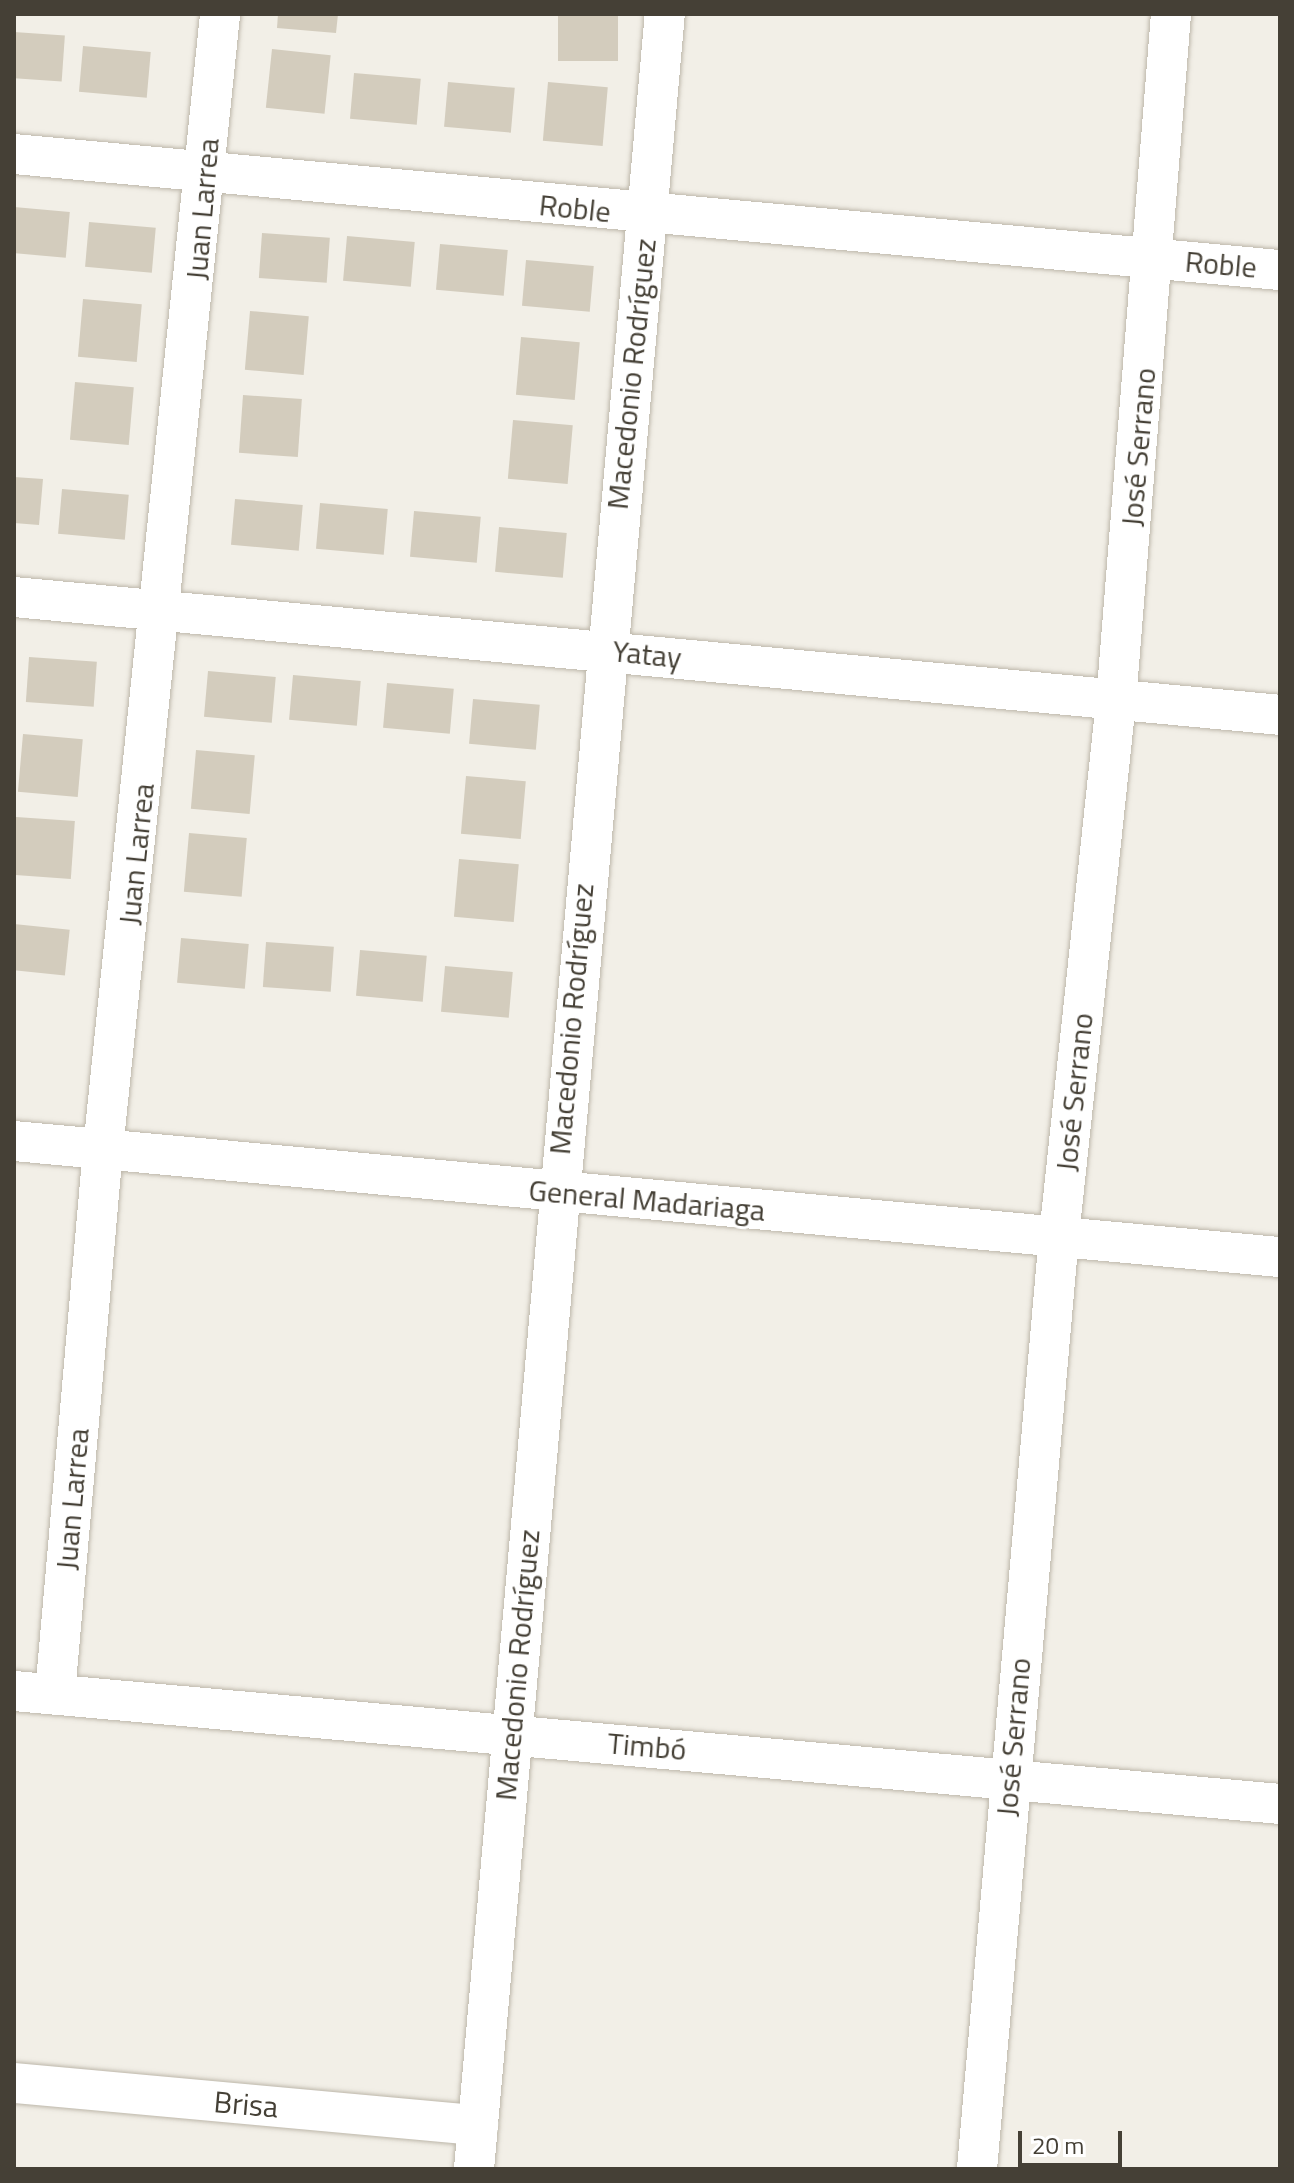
<!DOCTYPE html>
<html>
<head>
<meta charset="utf-8">
<style>
  body { margin:0 }
  #map { position:relative; width:1294px; height:2183px; overflow:hidden; background:#f2efe7; font-family:"Titillium Web",sans-serif }
  div>[style] { position:absolute }
  [style*='--x'] { left:calc(var(--x)*1px); top:calc(var(--y)*1px); width:calc(var(--w)*1px); rotate:calc(var(--a)*1deg) }
  .building>* { inset:0; background:#d3ccbd; transform-origin:0 0 }
  .roads { filter:drop-shadow(0 0 2px #bdb7aa) drop-shadow(0 0 2px #bdb7aa) }
  .minor>* { height:40px; margin:-20px; padding:0 20px; transform-origin:20px; border-radius:20px; background:#fff }
  span { translate:-50% -50%; white-space:nowrap; text-align:center; line-height:1.15; -webkit-text-stroke:6px #fff; paint-order:stroke }
  .street-label { font-size:30px; color:#454036 }
  .frame { position:absolute; inset:0; border:16px solid #454036; pointer-events:none }
  .scale { position:absolute; left:1018px; top:2131px; width:104px; height:36px; box-sizing:border-box; border:4px solid #454036; border-top:0; padding-left:10px; font-size:24px; line-height:28px; white-space:nowrap; color:#454036; -webkit-text-stroke:6px #fff; paint-order:stroke }
</style>
</head>
<body>
<div id="map">
  <div class="building">
    <i style="clip-path:polygon(278px 14px,338px 14px,336px 33px,277px 28px)"></i>
    <i style="left:558px;top:14px;width:60px;height:47px"></i>
    <i style="left:14px;top:32px;width:51px;height:46px;rotate:4deg"></i>
    <i style="left:83px;top:46px;width:68px;height:46px;rotate:5deg"></i>
    <i style="left:272px;top:49px;width:59px;height:59px;rotate:6deg"></i>
    <i style="left:354px;top:73px;width:67px;height:46px;rotate:5deg"></i>
    <i style="left:448px;top:82px;width:67px;height:45px;rotate:5deg"></i>
    <i style="left:548px;top:82px;width:60px;height:59px;rotate:5deg"></i>
    <i style="left:14px;top:207px;width:56px;height:46px;rotate:5deg"></i>
    <i style="left:89px;top:222px;width:67px;height:45px;rotate:5deg"></i>
    <i style="left:262px;top:233px;width:68px;height:45px;rotate:4deg"></i>
    <i style="left:347px;top:236px;width:68px;height:45px;rotate:5deg"></i>
    <i style="left:440px;top:244px;width:68px;height:46px;rotate:5deg"></i>
    <i style="left:526px;top:260px;width:68px;height:46px;rotate:5deg"></i>
    <i style="left:83px;top:299px;width:59px;height:58px;rotate:5deg"></i>
    <i style="left:250px;top:311px;width:59px;height:59px;rotate:5deg"></i>
    <i style="left:521px;top:337px;width:59px;height:58px;rotate:5deg"></i>
    <i style="left:75px;top:382px;width:59px;height:58px;rotate:5deg"></i>
    <i style="left:243px;top:395px;width:59px;height:58px;rotate:4deg"></i>
    <i style="left:513px;top:420px;width:60px;height:59px;rotate:5deg"></i>
    <i style="clip-path:polygon(14px 477px,43px 479px,39px 525px,14px 523px)"></i>
    <i style="left:62px;top:489px;width:67px;height:45px;rotate:5deg"></i>
    <i style="left:235px;top:499px;width:68px;height:46px;rotate:5deg"></i>
    <i style="left:320px;top:503px;width:68px;height:46px;rotate:5deg"></i>
    <i style="left:414px;top:511px;width:67px;height:46px;rotate:5deg"></i>
    <i style="left:499px;top:527px;width:68px;height:45px;rotate:5deg"></i>
    <i style="left:29px;top:657px;width:68px;height:45px;rotate:4deg"></i>
    <i style="left:208px;top:671px;width:68px;height:46px;rotate:5deg"></i>
    <i style="left:293px;top:675px;width:68px;height:45px;rotate:5deg"></i>
    <i style="left:387px;top:683px;width:67px;height:45px;rotate:5deg"></i>
    <i style="left:473px;top:699px;width:67px;height:45px;rotate:5deg"></i>
    <i style="left:23px;top:734px;width:60px;height:58px;rotate:5deg"></i>
    <i style="left:196px;top:750px;width:59px;height:59px;rotate:5deg"></i>
    <i style="left:466px;top:776px;width:60px;height:58px;rotate:5deg"></i>
    <i style="left:16px;top:817px;width:59px;height:58px;rotate:4deg"></i>
    <i style="left:189px;top:833px;width:58px;height:59px;rotate:5deg"></i>
    <i style="left:459px;top:859px;width:60px;height:58px;rotate:5deg"></i>
    <i style="left:14px;top:924px;width:56px;height:46px;rotate:6deg"></i>
    <i style="left:181px;top:938px;width:68px;height:45px;rotate:5deg"></i>
    <i style="left:266px;top:942px;width:68px;height:45px;rotate:4deg"></i>
    <i style="left:360px;top:950px;width:67px;height:46px;rotate:5deg"></i>
    <i style="left:445px;top:966px;width:68px;height:46px;rotate:5deg"></i>
  </div>
  <div class="roads">
    <div class="minor">
      <i style="--x:14;--y:154;--w:1271;--a:5.24"></i>
      <i style="--x:14;--y:597;--w:1271;--a:5.32"></i>
      <i style="--x:14;--y:1141;--w:1271;--a:5.24"></i>
      <i style="--x:14;--y:1691;--w:1271;--a:5.1"></i>
      <i style="--x:55;--y:1694;--w:547;--a:-84.97"></i>
      <i style="--x:103;--y:1149;--w:1141;--a:-84.11"></i>
      <i style="--x:14;--y:2083;--w:466;--a:5.2"></i>
      <i style="--x:474;--y:2169;--w:2163;--a:-84.94"></i>
      <i style="--x:977;--y:2169;--w:937;--a:-84.98"></i>
      <i style="--x:1059;--y:1236;--w:537;--a:-83.91"></i>
      <i style="--x:1116;--y:702;--w:690;--a:-85.43"></i>
    </div>
  </div>
  <div class="street-label">
    <span style="left:575px;top:208px;rotate:6deg">Roble</span>
    <span style="left:202px;top:209px;rotate:-85deg">Juan Larrea</span>
    <span style="left:1221px;top:264px;rotate:5deg">Roble</span>
    <span style="left:631px;top:374px;rotate:-84deg">Macedonio Rodríguez</span>
    <span style="left:1138px;top:447px;rotate:-85deg">José Serrano</span>
    <span style="left:647px;top:654px;rotate:6deg">Yatay</span>
    <span style="left:136px;top:854px;rotate:-84deg">Juan Larrea</span>
    <span style="left:571px;top:1019px;rotate:-85deg">Macedonio Rodríguez</span>
    <span style="left:1074px;top:1092px;rotate:-84deg">José Serrano</span>
    <span style="left:647px;top:1200px;rotate:5deg">General Madariaga</span>
    <span style="left:72px;top:1499px;rotate:-85deg">Juan Larrea</span>
    <span style="left:517px;top:1665px;rotate:-85deg">Macedonio Rodríguez</span>
    <span style="left:1013px;top:1737px;rotate:-85deg">José Serrano</span>
    <span style="left:647px;top:1746px;rotate:5deg">Timbó</span>
    <span style="left:246px;top:2104px;rotate:5deg">Brisa</span>
  </div>
  <div class="frame"></div>
  <div class="scale">20 m</div>
</div>
</body>
</html>
